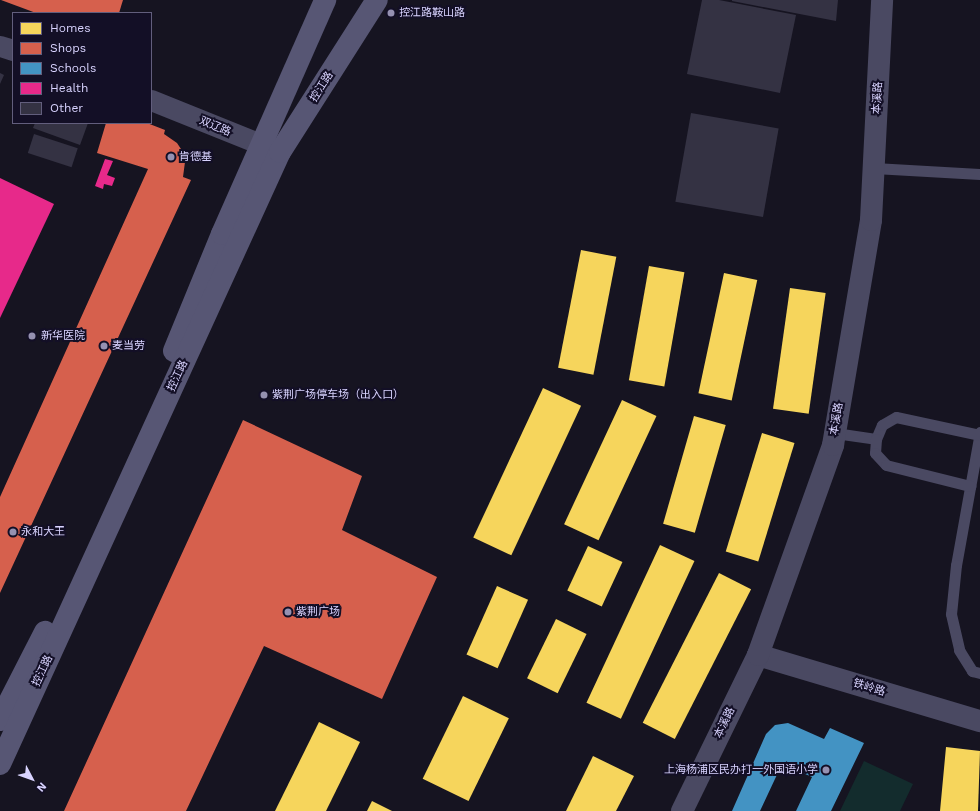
<!DOCTYPE html>
<html>
<head>
<meta charset="utf-8">
<style>
  body { margin:0 }
  #map { position:relative; width:980px; height:811px; overflow:hidden; background:#161421; font-family:"Work Sans","Noto Sans SC",sans-serif }
  div>[style] { position:absolute }
  [style*='--x'] { left:calc(var(--x)*1px); top:calc(var(--y)*1px); width:calc(var(--w)*1px); rotate:calc(var(--a)*1deg) }
  .green>* { inset:0; background:#132c2d }
  .homes>* { inset:0; background:#f6d55c; transform-origin:0 0 }
  .shops>* { inset:0; background:#d6604d }
  .schools>* { inset:0; background:#4393c3 }
  .health>* { inset:0; background:#e7298a }
  .building>* { inset:0; background:#343243; transform-origin:0 0 }
  .service>* { height:11px; margin:-5.5px; padding:0 5.5px; transform-origin:5.5px; border-radius:5.5px; background:#4a4962 }
  .minor>* { height:21px; margin:-10.5px; padding:0 10.5px; transform-origin:10.5px; border-radius:10.5px; background:#4a4962 }
  .tertiary>* { height:22px; margin:-11px; padding:0 11px; transform-origin:11px; border-radius:11px; background:#4a4962 }
  .secondary>* { height:22px; margin:-11px; padding:0 11px; transform-origin:11px; border-radius:11px; background:#575674 }
  .dots>* { width:11px; height:11px; translate:-50% -50%; box-sizing:border-box; border:2px solid #130f26; border-radius:50% }
  span { translate:-50% -50%; white-space:nowrap; text-align:center; line-height:1.15; -webkit-text-stroke:4px #130f26; paint-order:stroke }
  .poi-label { font-size:11px; color:#d9d4ff }
  .left { translate:0 -50%; text-align:left }
  .right { translate:-100% -50%; text-align:right }
  .street-label { font-size:11px; color:#d9d4ff }
  .legend { position:absolute; left:12px; top:12px; width:140px; height:112px; box-sizing:border-box; background:#130f26; border:1px solid #625e7d; margin:0; padding:5px 7px; list-style:none; font-size:12px; color:#d9d4ff }
  .legend li { display:flex; align-items:center; gap:8px; height:20px }
  .legend b { width:20px; border:1px solid #625e7d }
  .north { position:absolute; left:12px; top:759px; width:40px; height:40px; -webkit-text-stroke:3px #130f26; paint-order:stroke; rotate:131deg; font-size:11px; font-weight:700; line-height:16px; text-align:center; color:#d9d4ff }
  .north::after { content:''; display:block; margin:auto; width:14px; height:18px; background:#d9d4ff; clip-path:polygon(50% 0,100% 100%,50% 72%,0 100%) }
</style>
</head>
<body>
<div id="map">
  <div class="green">
    <i style="clip-path:polygon(864px 761px,913px 784px,900px 811px,840px 811px)"></i>
  </div>
  <div class="homes">
    <i style="left:581px;top:250px;width:36px;height:120px;rotate:11deg"></i>
    <i style="left:649px;top:266px;width:36px;height:116px;rotate:10deg"></i>
    <i style="left:724px;top:273px;width:34px;height:123px;rotate:12deg"></i>
    <i style="left:790px;top:288px;width:36px;height:122px;rotate:8deg"></i>
    <i style="left:543px;top:388px;width:42px;height:165px;rotate:25deg"></i>
    <i style="left:622px;top:400px;width:38px;height:137px;rotate:25deg"></i>
    <i style="left:694px;top:416px;width:33px;height:112px;rotate:16deg"></i>
    <i style="left:762px;top:433px;width:34px;height:124px;rotate:17deg"></i>
    <i style="left:660px;top:545px;width:38px;height:174px;rotate:25deg"></i>
    <i style="left:588px;top:546px;width:38px;height:49px;rotate:25deg"></i>
    <i style="left:719px;top:573px;width:36px;height:168px;rotate:27deg"></i>
    <i style="left:497px;top:586px;width:34px;height:75px;rotate:24deg"></i>
    <i style="left:556px;top:619px;width:34px;height:66px;rotate:26deg"></i>
    <i style="left:463px;top:696px;width:51px;height:92px;rotate:26deg"></i>
    <i style="clip-path:polygon(319px 722px,360px 742px,326px 811px,275px 811px)"></i>
    <i style="clip-path:polygon(946px 747px,980px 751px,978px 811px,940px 811px)"></i>
    <i style="clip-path:polygon(593px 756px,634px 776px,616px 811px,566px 811px)"></i>
    <i style="clip-path:polygon(372px 801px,392px 811px,367px 811px)"></i>
  </div>
  <div class="shops">
    <i style="clip-path:polygon(1px 0,123px 0,119px 13px,36px 13px)"></i>
    <i style="clip-path:polygon(106px 123px,147px 123px,165px 130px,164px 134px,177px 143px,183px 152px,185px 162px,183px 177px,191px 180px,0 593px,0 497px,148px 169px,97px 153px)"></i>
    <i style="clip-path:polygon(243px 420px,362px 476px,342px 530px,437px 577px,382px 699px,264px 646px,186px 811px,64px 811px)"></i>
  </div>
  <div class="schools">
    <i style="clip-path:polygon(788px 723px,824px 739px,830px 728px,864px 743px,831px 811px,796px 811px,812px 777px,782px 764px,760px 811px,732px 811px,766px 734px,775px 725px)"></i>
  </div>
  <div class="health">
    <i style="clip-path:polygon(105px 159px,113px 161px,107px 175px,115px 178px,112px 186px,104px 184px,103px 189px,95px 186px)"></i>
    <i style="clip-path:polygon(0 178px,54px 204px,0 318px)"></i>
  </div>
  <div class="building">
    <i style="clip-path:polygon(702px 0,719px 0,796px 15px,780px 93px,687px 74px)"></i>
    <i style="clip-path:polygon(732px 0,838px 0,836px 21px,732px 1px)"></i>
    <i style="clip-path:polygon(0 73px,4px 75px,0 84px)"></i>
    <i style="left:691px;top:113px;width:89px;height:90px;rotate:10deg"></i>
    <i style="clip-path:polygon(35px 123px,88px 123px,80px 145px,33px 128px)"></i>
    <i style="left:34px;top:134px;width:46px;height:20px;rotate:18deg"></i>
  </div>
  <div class="service">
    <i style="--x:874;--y:168;--w:106;--a:3.2"></i>
    <i style="--x:980;--y:432;--w:135;--a:100.2"></i>
    <i style="--x:956;--y:565;--w:49;--a:95.8"></i>
    <i style="--x:951;--y:614;--w:37;--a:77"></i>
    <i style="--x:959;--y:650;--w:25;--a:58"></i>
    <i style="--x:972;--y:671;--w:8;--a:14"></i>
    <i style="--x:835;--y:433;--w:41;--a:8.3"></i>
    <i style="--x:876;--y:439;--w:15;--a:-67"></i>
    <i style="--x:882;--y:425;--w:16;--a:-30"></i>
    <i style="--x:896;--y:417;--w:86;--a:12.1"></i>
    <i style="--x:876;--y:439;--w:14;--a:94"></i>
    <i style="--x:875;--y:453;--w:16;--a:47"></i>
    <i style="--x:886;--y:465;--w:87;--a:14"></i>
  </div>
  <div class="minor">
    <i style="--x:0;--y:46;--w:14;--a:17"></i>
    <i style="--x:151;--y:100;--w:137;--a:21.9"></i>
  </div>
  <div class="tertiary">
    <i style="--x:758;--y:655;--w:232;--a:16.6"></i>
    <i style="--x:682;--y:811;--w:174;--a:-64"></i>
    <i style="--x:758;--y:655;--w:223;--a:-70.3"></i>
    <i style="--x:833;--y:445;--w:228;--a:-80.4"></i>
    <i style="--x:871;--y:220;--w:220;--a:-87.1"></i>
  </div>
  <div class="secondary">
    <i style="--x:174;--y:351;--w:126;--a:-67.7"></i>
    <i style="--x:222;--y:234;--w:256;--a:-66.2"></i>
    <i style="--x:0;--y:720;--w:99;--a:-62.9"></i>
    <i style="--x:0;--y:764;--w:673;--a:-65.42"></i>
    <i style="--x:280;--y:152;--w:180;--a:-57.5"></i>
  </div>
  <div class="dots">
    <i style="left:391px;top:13px;background:#9591b1"></i>
    <i style="left:171px;top:157px;background:#9591b1"></i>
    <i style="left:32px;top:336px;background:#9591b1"></i>
    <i style="left:104px;top:346px;background:#9591b1"></i>
    <i style="left:264px;top:395px;background:#9591b1"></i>
    <i style="left:13px;top:532px;background:#9591b1"></i>
    <i style="left:288px;top:612px;background:#9591b1"></i>
    <i style="left:826px;top:770px;background:#9591b1"></i>
  </div>
  <div class="poi-label">
    <span class="left" style="left:399px;top:13px">控江路鞍山路</span>
    <span class="left" style="left:179px;top:157px">肯德基</span>
    <span class="left" style="left:41px;top:336px">新华医院</span>
    <span class="left" style="left:112px;top:346px">麦当劳</span>
    <span class="left" style="left:272px;top:395px">紫荆广场停车场（出入口）</span>
    <span class="left" style="left:21px;top:532px">永和大王</span>
    <span class="left" style="left:296px;top:612px">紫荆广场</span>
    <span class="right" style="left:818px;top:770px">‌上海杨浦区民办打一外国语小学</span>
  </div>
  <div class="street-label">
    <span style="left:322px;top:87px;rotate:-58deg">控江路</span>
    <span style="left:878px;top:98px;rotate:-87deg">本溪路</span>
    <span style="left:215px;top:127px;rotate:23deg">双辽路</span>
    <span style="left:178px;top:376px;rotate:-65deg">控江路</span>
    <span style="left:837px;top:419px;rotate:-80deg">本溪路</span>
    <span style="left:43px;top:671px;rotate:-65deg">控江路</span>
    <span style="left:869px;top:688px;rotate:17deg">铁岭路</span>
    <span style="left:725px;top:723px;rotate:-64deg">本溪路</span>
  </div>
  <ul class="legend">
  <li><b style="height:11px;background:#f6d55c"></b>Homes</li>
  <li><b style="height:11px;background:#d6604d"></b>Shops</li>
  <li><b style="height:11px;background:#4393c3"></b>Schools</li>
  <li><b style="height:11px;background:#e7298a"></b>Health</li>
  <li><b style="height:11px;background:#343243"></b>Other</li>
  </ul>
  <div class="north">N</div>
</div>
</body>
</html>
